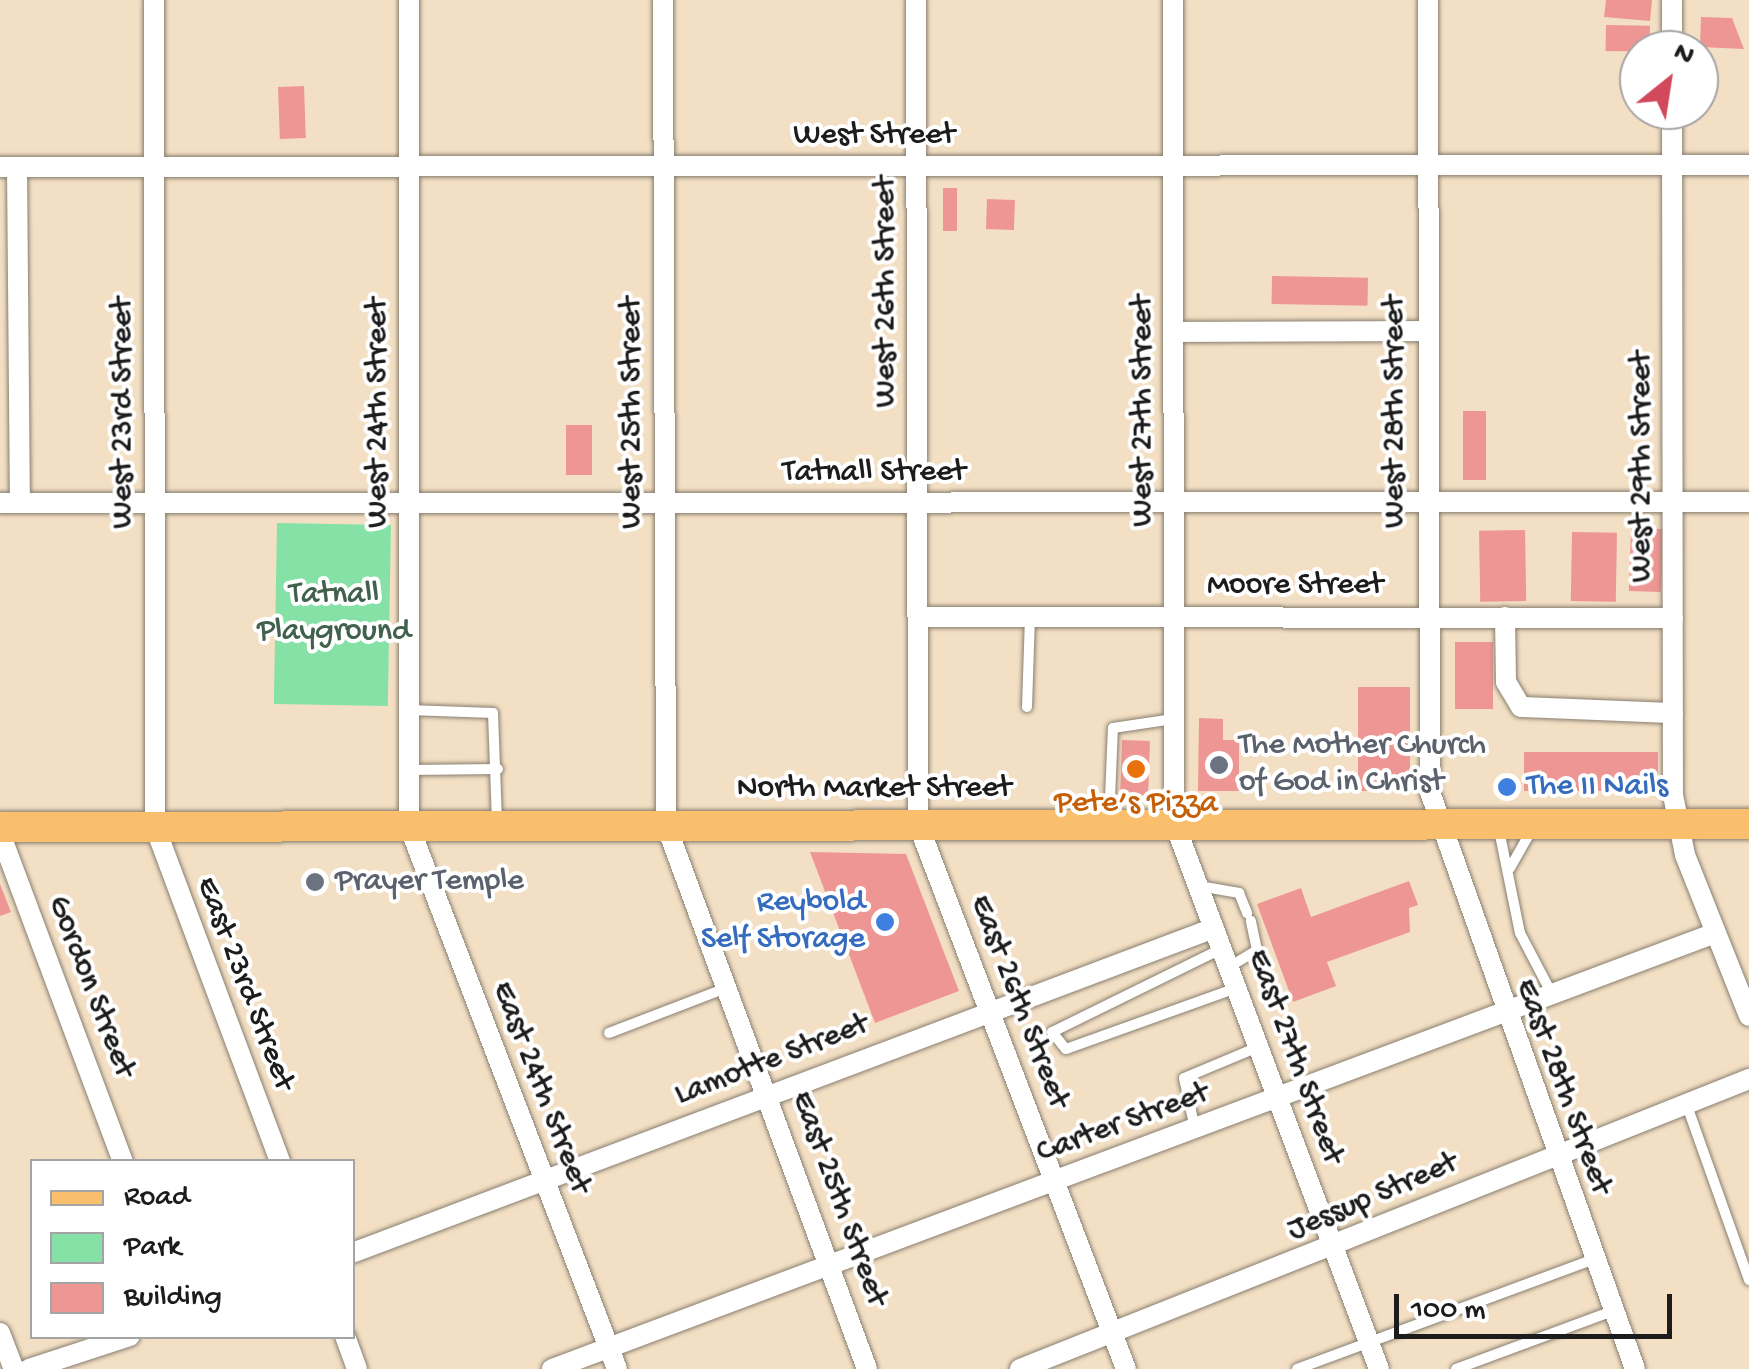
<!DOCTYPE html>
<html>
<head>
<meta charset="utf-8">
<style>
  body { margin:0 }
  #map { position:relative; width:1749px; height:1369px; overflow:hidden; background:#f3e0c4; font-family:"Gochi Hand",sans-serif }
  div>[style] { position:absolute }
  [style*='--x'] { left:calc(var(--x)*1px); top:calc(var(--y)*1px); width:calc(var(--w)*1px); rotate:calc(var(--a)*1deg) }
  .green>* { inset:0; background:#86e1a7; transform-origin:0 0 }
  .building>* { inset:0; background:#ee9693; transform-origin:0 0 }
  .roads { filter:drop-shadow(0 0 2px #887e70) drop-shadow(0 0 2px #887e70) }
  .service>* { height:10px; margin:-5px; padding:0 5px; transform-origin:5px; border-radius:5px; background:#fff }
  .minor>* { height:20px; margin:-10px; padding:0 10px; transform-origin:10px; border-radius:10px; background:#fff }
  .primary>* { height:30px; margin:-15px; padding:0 15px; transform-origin:15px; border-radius:15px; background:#f9bf6d }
  .dots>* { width:28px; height:28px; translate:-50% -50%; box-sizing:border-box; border:5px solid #fff; border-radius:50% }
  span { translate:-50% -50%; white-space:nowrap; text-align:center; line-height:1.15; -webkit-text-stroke:8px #fff; paint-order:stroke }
  .street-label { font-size:32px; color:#1c1c1c }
  .park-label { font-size:32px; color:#41614d }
  .worship-label { font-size:32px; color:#5b616d }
  .left { translate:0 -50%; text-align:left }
  .shop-label { font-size:32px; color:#366cbe }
  .right { translate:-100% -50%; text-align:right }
  .food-label { font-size:32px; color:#c56008 }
  .legend { position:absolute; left:30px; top:1159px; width:325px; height:180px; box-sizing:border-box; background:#fff; border:2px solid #a4a4a4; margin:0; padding:12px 18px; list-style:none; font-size:30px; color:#1c1c1c }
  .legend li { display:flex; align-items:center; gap:20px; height:50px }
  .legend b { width:50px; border:2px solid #a4a4a4 }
  .north { position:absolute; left:1619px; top:30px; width:100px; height:100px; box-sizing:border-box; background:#fff; border:2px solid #a4a4a4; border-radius:50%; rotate:30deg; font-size:28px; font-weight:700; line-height:40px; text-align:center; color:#1c1c1c }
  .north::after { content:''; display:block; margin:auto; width:35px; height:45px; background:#d1495b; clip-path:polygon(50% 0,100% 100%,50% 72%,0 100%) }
  .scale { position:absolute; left:1394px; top:1294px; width:278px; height:45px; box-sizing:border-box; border:5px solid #1c1c1c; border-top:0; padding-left:12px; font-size:30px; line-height:35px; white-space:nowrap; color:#1c1c1c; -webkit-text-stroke:8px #fff; paint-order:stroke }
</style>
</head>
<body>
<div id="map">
  <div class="green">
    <i style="left:277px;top:523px;width:114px;height:181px;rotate:1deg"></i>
  </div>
  <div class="building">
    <i style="clip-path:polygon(1606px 0,1652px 0,1650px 21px,1604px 17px)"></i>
    <i style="clip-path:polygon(1701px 17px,1732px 18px,1744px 49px,1700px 47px)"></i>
    <i style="left:1606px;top:25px;width:44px;height:26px;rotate:1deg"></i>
    <i style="left:304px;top:86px;width:52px;height:26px;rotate:88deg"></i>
    <i style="left:943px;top:188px;width:14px;height:43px"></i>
    <i style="left:987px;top:199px;width:28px;height:30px;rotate:2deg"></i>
    <i style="left:1272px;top:276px;width:96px;height:28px;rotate:1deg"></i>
    <i style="left:1463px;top:411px;width:23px;height:69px"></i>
    <i style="left:566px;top:425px;width:26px;height:50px"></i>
    <i style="left:1631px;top:528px;width:32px;height:63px;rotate:2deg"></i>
    <i style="left:1525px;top:530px;width:71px;height:46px;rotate:89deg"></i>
    <i style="left:1572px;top:532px;width:45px;height:69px;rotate:1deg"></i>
    <i style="left:1455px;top:642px;width:38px;height:67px"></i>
    <i style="left:1358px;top:687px;width:52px;height:104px"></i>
    <i style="clip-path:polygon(1199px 718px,1223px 719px,1223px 740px,1239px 740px,1239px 791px,1198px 791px)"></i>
    <i style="left:1122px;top:740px;width:28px;height:58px;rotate:2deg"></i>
    <i style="left:1658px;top:752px;width:39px;height:134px;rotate:90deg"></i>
    <i style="clip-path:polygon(810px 852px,906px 854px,959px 991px,875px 1023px)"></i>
    <i style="clip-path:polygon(1409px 881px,1418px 905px,1409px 908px,1410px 932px,1327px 962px,1336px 986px,1293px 1002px,1257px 904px,1301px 888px,1311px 917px)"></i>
    <i style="clip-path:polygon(0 884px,11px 912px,0 916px)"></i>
  </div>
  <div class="roads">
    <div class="service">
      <i style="--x:1027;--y:707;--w:89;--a:-88.1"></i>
      <i style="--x:409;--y:710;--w:84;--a:2"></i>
      <i style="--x:493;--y:713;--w:109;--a:87.9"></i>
      <i style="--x:409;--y:770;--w:89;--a:-0.6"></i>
      <i style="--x:1109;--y:822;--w:94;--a:-87.6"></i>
      <i style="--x:1113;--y:728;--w:61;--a:-8.5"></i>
      <i style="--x:1499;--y:830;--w:105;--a:78.5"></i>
      <i style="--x:1520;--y:933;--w:71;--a:62.4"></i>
      <i style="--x:1510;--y:868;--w:43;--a:-60.4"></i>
      <i style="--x:1199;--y:886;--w:41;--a:9.9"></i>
      <i style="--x:1239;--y:893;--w:22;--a:68"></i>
      <i style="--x:1221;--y:949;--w:188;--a:153.8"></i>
      <i style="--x:1052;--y:1032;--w:22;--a:51"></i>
      <i style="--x:1066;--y:1049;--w:181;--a:-19.7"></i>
      <i style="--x:1229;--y:967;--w:33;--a:-31"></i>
      <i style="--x:1257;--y:950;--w:30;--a:-102"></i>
      <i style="--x:609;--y:1033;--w:125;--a:-21"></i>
      <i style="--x:1686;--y:1103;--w:188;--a:70.4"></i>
      <i style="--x:1195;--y:1129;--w:52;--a:-102.2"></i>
      <i style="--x:1184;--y:1078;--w:80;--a:-22.7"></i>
      <i style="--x:1297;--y:1369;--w:317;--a:-20.3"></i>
      <i style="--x:1456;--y:1369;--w:167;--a:-20.3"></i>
    </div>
    <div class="minor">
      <i style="--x:154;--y:0;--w:827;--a:89.93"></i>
      <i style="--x:155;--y:827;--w:358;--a:69.5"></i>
      <i style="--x:409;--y:0;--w:826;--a:90"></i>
      <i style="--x:409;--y:826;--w:581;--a:69.04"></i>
      <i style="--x:663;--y:0;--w:825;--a:89.79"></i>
      <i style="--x:666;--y:825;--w:580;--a:69.72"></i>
      <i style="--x:916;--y:0;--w:824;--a:89.86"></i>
      <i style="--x:918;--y:824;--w:583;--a:69.11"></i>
      <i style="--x:1173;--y:0;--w:822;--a:89.93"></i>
      <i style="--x:1174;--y:822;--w:584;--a:69.46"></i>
      <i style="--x:1428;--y:0;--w:792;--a:89.86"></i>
      <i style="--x:1430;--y:792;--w:612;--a:70.44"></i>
      <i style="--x:1672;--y:0;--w:50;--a:90"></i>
      <i style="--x:1672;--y:110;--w:685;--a:89.92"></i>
      <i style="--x:1673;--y:795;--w:61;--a:78.7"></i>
      <i style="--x:1685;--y:855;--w:173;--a:68.3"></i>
      <i style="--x:0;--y:167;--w:1749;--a:-0.07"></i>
      <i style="--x:17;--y:167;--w:336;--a:89.5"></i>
      <i style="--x:1174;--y:332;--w:252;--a:-0.2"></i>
      <i style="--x:0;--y:503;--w:1749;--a:-0.03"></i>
      <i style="--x:918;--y:617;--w:755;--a:0.08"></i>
      <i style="--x:1505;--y:617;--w:65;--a:89.1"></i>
      <i style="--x:1506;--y:682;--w:29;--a:59"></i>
      <i style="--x:1521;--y:707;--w:152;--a:2.3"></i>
      <i style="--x:0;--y:833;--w:351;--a:69.5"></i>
      <i style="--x:352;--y:1253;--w:921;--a:-20.66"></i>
      <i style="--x:0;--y:1333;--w:39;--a:69"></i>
      <i style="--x:345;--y:1336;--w:35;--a:70"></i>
      <i style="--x:29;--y:1369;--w:106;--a:-18.1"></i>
      <i style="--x:552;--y:1369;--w:1242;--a:-20.55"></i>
      <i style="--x:1020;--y:1369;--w:785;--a:-21.69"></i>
    </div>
    <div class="primary">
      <i style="--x:0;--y:827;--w:1749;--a:-0.1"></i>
    </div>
  </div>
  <div class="dots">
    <i style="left:1219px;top:765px;background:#6b7280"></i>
    <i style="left:1136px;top:769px;background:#e8710a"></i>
    <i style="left:1507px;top:787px;background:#3f7fe0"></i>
    <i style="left:315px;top:882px;background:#6b7280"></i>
    <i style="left:885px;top:922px;background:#3f7fe0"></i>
  </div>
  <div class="street-label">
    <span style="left:874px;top:136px">West Street</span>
    <span style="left:887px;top:292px;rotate:-90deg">West 26th Street</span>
    <span style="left:1144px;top:411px;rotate:-90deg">West 27th Street</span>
    <span style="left:1396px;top:412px;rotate:-90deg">West 28th Street</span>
    <span style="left:124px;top:413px;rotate:-90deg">West 23rd Street</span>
    <span style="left:379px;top:413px;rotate:-90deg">West 24th Street</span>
    <span style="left:633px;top:413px;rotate:-90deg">West 25th Street</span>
    <span style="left:1643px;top:467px;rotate:-90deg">West 29th Street</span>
    <span style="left:874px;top:473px">Tatnall Street</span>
    <span style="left:1295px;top:586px">Moore Street</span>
    <span style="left:874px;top:789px">North Market Street</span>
    <span style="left:244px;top:984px;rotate:69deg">East 23rd Street</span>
    <span style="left:90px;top:987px;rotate:69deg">Gordon Street</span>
    <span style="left:1018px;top:1002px;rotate:69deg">East 26th Street</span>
    <span style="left:1294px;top:1057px;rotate:70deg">East 27th Street</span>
    <span style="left:772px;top:1061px;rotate:-21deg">Lamotte Street</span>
    <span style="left:1562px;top:1087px;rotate:70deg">East 28th Street</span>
    <span style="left:540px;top:1088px;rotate:69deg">East 24th Street</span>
    <span style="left:1123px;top:1124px;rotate:-20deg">Carter Street</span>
    <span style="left:1373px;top:1198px;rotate:-23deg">Jessup Street</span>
    <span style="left:838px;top:1199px;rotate:70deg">East 25th Street</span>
  </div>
  <div class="park-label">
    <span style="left:334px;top:614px">Tatnall<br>Playground</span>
  </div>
  <div class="worship-label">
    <span class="left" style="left:1239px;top:765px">The Mother Church<br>of God in Christ</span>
    <span class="left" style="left:335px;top:882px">Prayer Temple</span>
  </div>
  <div class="shop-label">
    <span class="left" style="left:1527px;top:787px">The II Nails</span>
    <span class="right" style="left:865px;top:922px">Reybold<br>Self Storage</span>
  </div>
  <div class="food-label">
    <span style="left:1136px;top:804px">Pete’s Pizza</span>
  </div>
  <ul class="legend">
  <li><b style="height:12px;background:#f9bf6d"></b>Road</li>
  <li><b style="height:28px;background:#86e1a7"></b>Park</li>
  <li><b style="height:28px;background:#ee9693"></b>Building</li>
  </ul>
  <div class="north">N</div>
  <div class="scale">100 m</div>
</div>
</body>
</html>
